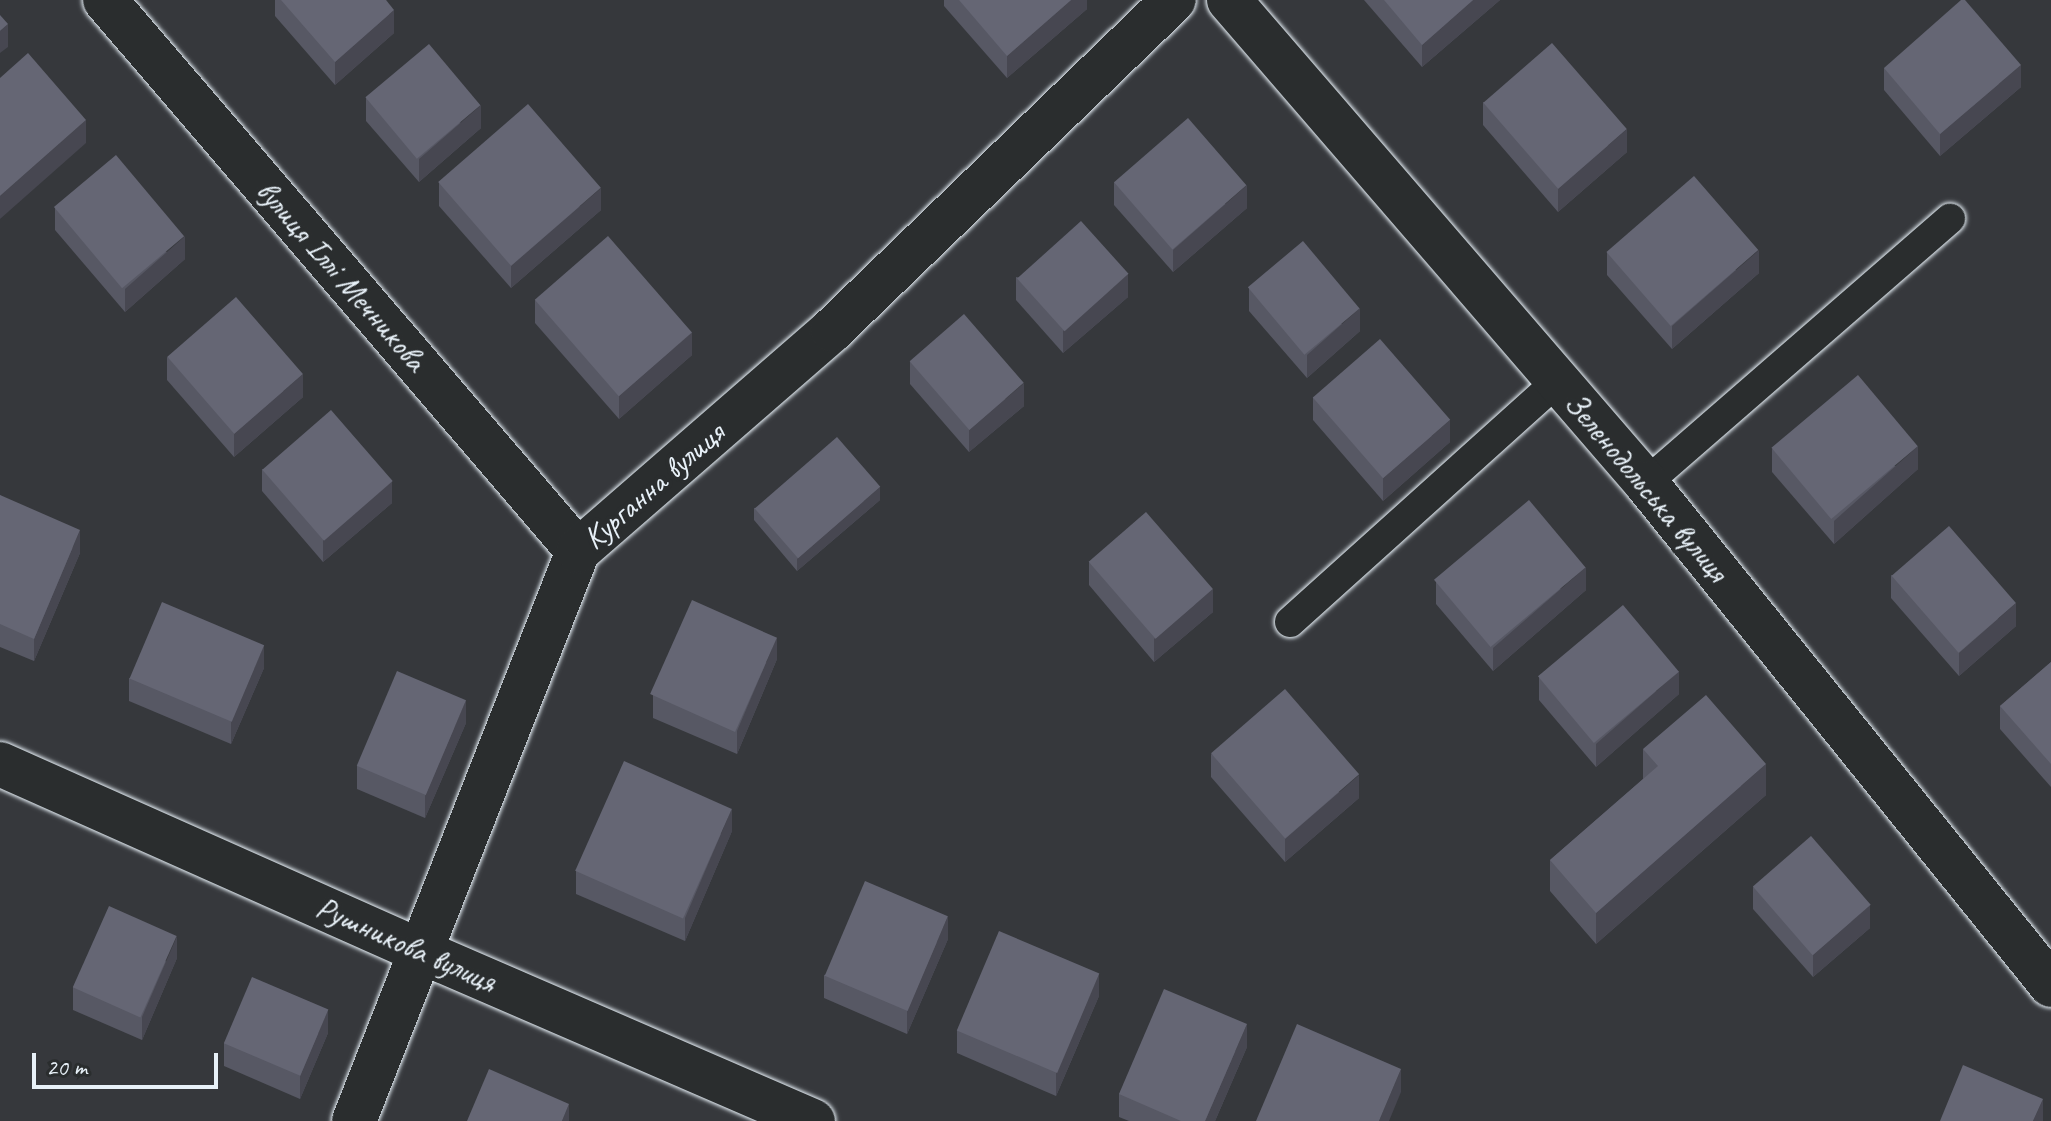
<!DOCTYPE html>
<html>
<head>
<meta charset="utf-8">
<style>
  body { margin:0 }
  #map { position:relative; width:2051px; height:1121px; overflow:hidden; background:#36383c; font-family:Caveat,sans-serif }
  div>[style] { position:absolute }
  [style*='--x'] { left:calc(var(--x)*1px); top:calc(var(--y)*1px); width:calc(var(--w)*1px); rotate:calc(var(--a)*1deg) }
  .roads { filter:drop-shadow(0 0 2px #e8f1f8) drop-shadow(0 0 2px #e8f1f8) }
  .service>* { height:30px; margin:-15px; padding:0 15px; transform-origin:15px; border-radius:15px; background:#2a2d2e }
  .minor>* { height:44px; margin:-22px; padding:0 22px; transform-origin:22px; border-radius:22px; background:#2a2d2e }
  .wall>* { inset:0; background:#575864 }
  .shaded-wall>* { inset:0; background:#474751 }
  .building>* { inset:0; background:#656674; transform-origin:0 0 }
  span { translate:-50% -50%; white-space:nowrap; text-align:center; line-height:1.15; -webkit-text-stroke:8px #2a2d2e; paint-order:stroke }
  .street-label { font-size:32px; color:#e8f1f8 }
  .scale { position:absolute; left:32px; top:1053px; width:186px; height:36px; box-sizing:border-box; border:4px solid #e8f1f8; border-top:0; padding-left:10px; font-size:24px; line-height:28px; white-space:nowrap; color:#e8f1f8; -webkit-text-stroke:6px #2a2d2e; paint-order:stroke }
</style>
</head>
<body>
<div id="map">
  <div class="roads">
    <div class="service">
      <i style="--x:1646;--y:483;--w:403;--a:-41"></i>
      <i style="--x:1290;--y:622;--w:360;--a:-42"></i>
    </div>
    <div class="minor">
      <i style="--x:105;--y:0;--w:726;--a:49.36"></i>
      <i style="--x:1229;--y:0;--w:638;--a:49.19"></i>
      <i style="--x:1646;--y:483;--w:645;--a:51.1"></i>
      <i style="--x:0;--y:764;--w:462;--a:24"></i>
      <i style="--x:422;--y:952;--w:426;--a:23.4"></i>
      <i style="--x:354;--y:1121;--w:612;--a:-68.55"></i>
      <i style="--x:578;--y:551;--w:337;--a:-41"></i>
      <i style="--x:832;--y:330;--w:475;--a:-44"></i>
    </div>
  </div>
  <div class="wall">
    <i style="clip-path:polygon(275px 0,386px 0,394px 33px,335px 85px,275px 16px)"></i>
    <i style="clip-path:polygon(944px 0,1087px 0,1087px 9px,1007px 78px,944px 6px)"></i>
    <i style="clip-path:polygon(1364px 0,1500px 0,1422px 67px)"></i>
    <i style="clip-path:polygon(1884px 68px,2021px 87px,1940px 156px,1884px 90px)"></i>
    <i style="clip-path:polygon(366px 98px,481px 128px,419px 182px,366px 121px)"></i>
    <i style="clip-path:polygon(1483px 102px,1627px 152px,1558px 212px,1483px 125px)"></i>
    <i style="clip-path:polygon(1114px 182px,1247px 208px,1173px 272px,1114px 205px)"></i>
    <i style="clip-path:polygon(439px 183px,601px 210px,511px 288px,439px 206px)"></i>
    <i style="clip-path:polygon(55px 208px,185px 259px,125px 312px,55px 230px)"></i>
    <i style="clip-path:polygon(1607px 252px,1759px 273px,1672px 349px,1607px 275px)"></i>
    <i style="clip-path:polygon(1016px 277px,1128px 297px,1063px 353px,1016px 300px)"></i>
    <i style="clip-path:polygon(1249px 288px,1360px 331px,1307px 378px,1249px 311px)"></i>
    <i style="clip-path:polygon(535px 300px,692px 355px,619px 419px,535px 323px)"></i>
    <i style="clip-path:polygon(167px 357px,303px 397px,234px 457px,167px 380px)"></i>
    <i style="clip-path:polygon(910px 361px,1024px 406px,969px 452px,910px 384px)"></i>
    <i style="clip-path:polygon(1313px 397px,1450px 442px,1383px 501px,1313px 420px)"></i>
    <i style="clip-path:polygon(1772px 449px,1918px 469px,1834px 544px,1772px 472px)"></i>
    <i style="clip-path:polygon(262px 469px,392px 503px,323px 562px,262px 491px)"></i>
    <i style="clip-path:polygon(0 495px,80px 553px,34px 661px,0 647px)"></i>
    <i style="clip-path:polygon(880px 500px,797px 571px,754px 520px,754px 508px)"></i>
    <i style="clip-path:polygon(1089px 562px,1213px 612px,1154px 662px,1089px 585px)"></i>
    <i style="clip-path:polygon(1891px 575px,2016px 626px,1959px 676px,1891px 598px)"></i>
    <i style="clip-path:polygon(1436px 582px,1586px 590px,1493px 671px,1436px 604px)"></i>
    <i style="clip-path:polygon(777px 659px,737px 754px,653px 718px,653px 695px)"></i>
    <i style="clip-path:polygon(2051px 662px,2051px 787px,2000px 729px,2000px 706px)"></i>
    <i style="clip-path:polygon(264px 668px,231px 744px,129px 701px,129px 678px)"></i>
    <i style="clip-path:polygon(1539px 677px,1679px 694px,1596px 767px,1539px 700px)"></i>
    <i style="clip-path:polygon(466px 723px,425px 818px,357px 789px,357px 766px)"></i>
    <i style="clip-path:polygon(1643px 749px,1766px 795px,1596px 944px,1550px 891px,1550px 860px,1643px 779px)"></i>
    <i style="clip-path:polygon(1211px 754px,1359px 798px,1285px 862px,1211px 777px)"></i>
    <i style="clip-path:polygon(732px 831px,685px 941px,576px 894px,576px 871px)"></i>
    <i style="clip-path:polygon(1753px 887px,1870px 928px,1813px 977px,1753px 909px)"></i>
    <i style="clip-path:polygon(948px 939px,907px 1034px,824px 998px,824px 975px)"></i>
    <i style="clip-path:polygon(177px 958px,142px 1040px,73px 1010px,73px 987px)"></i>
    <i style="clip-path:polygon(1099px 996px,1056px 1096px,957px 1053px,957px 1030px)"></i>
    <i style="clip-path:polygon(328px 1033px,300px 1099px,224px 1066px,224px 1043px)"></i>
    <i style="clip-path:polygon(1247px 1047px,1215px 1121px,1129px 1121px,1119px 1117px,1119px 1094px)"></i>
  </div>
  <div class="shaded-wall">
    <i style="clip-path:polygon(1071px 0,1087px 0,1087px 9px,1007px 78px,1007px 56px)"></i>
    <i style="clip-path:polygon(1473px 0,1500px 0,1422px 67px,1422px 45px)"></i>
    <i style="clip-path:polygon(394px 10px,394px 33px,335px 85px,335px 62px)"></i>
    <i style="clip-path:polygon(8px 24px,8px 47px,0 53px,0 31px)"></i>
    <i style="clip-path:polygon(2021px 65px,2021px 87px,1940px 156px,1940px 134px)"></i>
    <i style="clip-path:polygon(481px 105px,481px 128px,419px 182px,419px 159px)"></i>
    <i style="clip-path:polygon(86px 120px,86px 143px,0 219px,0 196px)"></i>
    <i style="clip-path:polygon(1627px 129px,1627px 152px,1558px 212px,1558px 189px)"></i>
    <i style="clip-path:polygon(1247px 185px,1247px 208px,1173px 272px,1173px 250px)"></i>
    <i style="clip-path:polygon(601px 188px,601px 210px,511px 288px,511px 266px)"></i>
    <i style="clip-path:polygon(185px 236px,185px 259px,125px 312px,125px 289px)"></i>
    <i style="clip-path:polygon(1759px 250px,1759px 273px,1672px 349px,1672px 326px)"></i>
    <i style="clip-path:polygon(1128px 274px,1128px 297px,1063px 353px,1063px 331px)"></i>
    <i style="clip-path:polygon(1360px 308px,1360px 331px,1307px 378px,1307px 355px)"></i>
    <i style="clip-path:polygon(692px 332px,692px 355px,619px 419px,619px 396px)"></i>
    <i style="clip-path:polygon(303px 374px,303px 397px,234px 457px,234px 434px)"></i>
    <i style="clip-path:polygon(1024px 383px,1024px 406px,969px 452px,969px 430px)"></i>
    <i style="clip-path:polygon(1450px 420px,1450px 442px,1383px 501px,1383px 478px)"></i>
    <i style="clip-path:polygon(1918px 446px,1918px 469px,1834px 544px,1834px 521px)"></i>
    <i style="clip-path:polygon(392px 481px,392px 503px,323px 562px,323px 540px)"></i>
    <i style="clip-path:polygon(880px 487px,880px 500px,797px 571px,797px 559px)"></i>
    <i style="clip-path:polygon(80px 530px,80px 553px,34px 661px,34px 639px)"></i>
    <i style="clip-path:polygon(1586px 567px,1586px 590px,1493px 671px,1493px 648px)"></i>
    <i style="clip-path:polygon(1213px 589px,1213px 612px,1154px 662px,1154px 639px)"></i>
    <i style="clip-path:polygon(2016px 603px,2016px 626px,1959px 676px,1959px 653px)"></i>
    <i style="clip-path:polygon(777px 637px,777px 659px,737px 754px,737px 731px)"></i>
    <i style="clip-path:polygon(264px 645px,264px 668px,231px 744px,231px 722px)"></i>
    <i style="clip-path:polygon(1679px 671px,1679px 694px,1596px 767px,1596px 744px)"></i>
    <i style="clip-path:polygon(466px 700px,466px 723px,425px 818px,425px 796px)"></i>
    <i style="clip-path:polygon(1766px 764px,1766px 795px,1596px 944px,1596px 913px)"></i>
    <i style="clip-path:polygon(1359px 775px,1359px 798px,1285px 862px,1285px 839px)"></i>
    <i style="clip-path:polygon(732px 808px,732px 831px,685px 941px,685px 918px)"></i>
    <i style="clip-path:polygon(1870px 905px,1870px 928px,1813px 977px,1813px 955px)"></i>
    <i style="clip-path:polygon(948px 916px,948px 939px,907px 1034px,907px 1011px)"></i>
    <i style="clip-path:polygon(177px 936px,177px 958px,142px 1040px,142px 1017px)"></i>
    <i style="clip-path:polygon(1099px 974px,1099px 996px,1056px 1096px,1056px 1073px)"></i>
    <i style="clip-path:polygon(328px 1010px,328px 1033px,300px 1099px,300px 1076px)"></i>
    <i style="clip-path:polygon(1247px 1024px,1247px 1047px,1215px 1121px,1205px 1121px)"></i>
    <i style="clip-path:polygon(1401px 1069px,1401px 1092px,1389px 1121px,1379px 1121px)"></i>
    <i style="clip-path:polygon(2043px 1099px,2043px 1121px,2033px 1121px)"></i>
    <i style="clip-path:polygon(569px 1104px,569px 1121px,562px 1121px)"></i>
  </div>
  <div class="building">
    <i style="clip-path:polygon(281px 0,386px 0,394px 10px,335px 62px)"></i>
    <i style="clip-path:polygon(959px 0,1071px 0,1007px 56px)"></i>
    <i style="clip-path:polygon(1384px 0,1473px 0,1422px 45px)"></i>
    <i style="clip-path:polygon(1961px 0,1965px 0,2021px 65px,1940px 134px,1884px 68px)"></i>
    <i style="clip-path:polygon(0 15px,8px 24px,0 31px)"></i>
    <i style="left:1552px;top:43px;width:114px;height:91px;rotate:49deg"></i>
    <i style="left:429px;top:44px;width:80px;height:83px;rotate:50deg"></i>
    <i style="clip-path:polygon(28px 53px,86px 120px,0 196px,0 78px)"></i>
    <i style="left:528px;top:104px;width:111px;height:119px;rotate:49deg"></i>
    <i style="left:1188px;top:118px;width:89px;height:98px;rotate:49deg"></i>
    <i style="left:116px;top:155px;width:106px;height:81px;rotate:50deg"></i>
    <i style="left:1694px;top:176px;width:98px;height:116px;rotate:49deg"></i>
    <i style="left:1081px;top:221px;width:71px;height:86px;rotate:48deg"></i>
    <i style="left:608px;top:236px;width:128px;height:97px;rotate:49deg"></i>
    <i style="left:1303px;top:241px;width:88px;height:72px;rotate:50deg"></i>
    <i style="left:236px;top:297px;width:102px;height:91px;rotate:49deg"></i>
    <i style="left:964px;top:314px;width:91px;height:72px;rotate:49deg"></i>
    <i style="left:1380px;top:339px;width:107px;height:89px;rotate:49deg"></i>
    <i style="left:1858px;top:375px;width:93px;height:113px;rotate:50deg"></i>
    <i style="left:331px;top:410px;width:94px;height:91px;rotate:49deg"></i>
    <i style="left:837px;top:437px;width:66px;height:109px;rotate:49deg"></i>
    <i style="clip-path:polygon(0 495px,80px 530px,34px 639px,0 624px)"></i>
    <i style="left:1529px;top:500px;width:88px;height:124px;rotate:50deg"></i>
    <i style="left:1146px;top:512px;width:102px;height:76px;rotate:49deg"></i>
    <i style="left:1949px;top:526px;width:102px;height:76px;rotate:49deg"></i>
    <i style="left:692px;top:600px;width:93px;height:103px;rotate:24deg"></i>
    <i style="left:162px;top:602px;width:111px;height:83px;rotate:23deg"></i>
    <i style="left:1623px;top:605px;width:87px;height:111px;rotate:50deg"></i>
    <i style="clip-path:polygon(2051px 662px,2051px 764px,2000px 706px)"></i>
    <i style="left:397px;top:671px;width:75px;height:103px;rotate:23deg"></i>
    <i style="left:1285px;top:689px;width:113px;height:98px;rotate:49deg"></i>
    <i style="clip-path:polygon(1706px 695px,1766px 764px,1596px 913px,1550px 860px,1658px 766px,1643px 749px)"></i>
    <i style="left:624px;top:761px;width:118px;height:120px;rotate:24deg"></i>
    <i style="left:1811px;top:836px;width:91px;height:77px;rotate:49deg"></i>
    <i style="left:865px;top:881px;width:90px;height:103px;rotate:23deg"></i>
    <i style="left:109px;top:906px;width:74px;height:89px;rotate:24deg"></i>
    <i style="left:999px;top:931px;width:109px;height:108px;rotate:23deg"></i>
    <i style="left:252px;top:977px;width:83px;height:72px;rotate:23deg"></i>
    <i style="clip-path:polygon(1164px 989px,1247px 1024px,1205px 1121px,1181px 1121px,1119px 1094px)"></i>
    <i style="clip-path:polygon(1297px 1024px,1401px 1069px,1379px 1121px,1256px 1121px)"></i>
    <i style="clip-path:polygon(1963px 1065px,2043px 1099px,2033px 1121px,1940px 1121px)"></i>
    <i style="clip-path:polygon(489px 1069px,569px 1104px,562px 1121px,467px 1121px)"></i>
  </div>
  <div class="street-label">
    <span style="left:341px;top:276px;rotate:49deg">вулиця Іллі Мечникова</span>
    <span style="left:654px;top:486px;rotate:-41deg">Курганна вулиця</span>
    <span style="left:1646px;top:487px;rotate:50deg">Зеленодольська вулиця</span>
    <span style="left:406px;top:945px;rotate:24deg">Рушникова вулиця</span>
  </div>
  <div class="scale">20 m</div>
</div>
</body>
</html>
